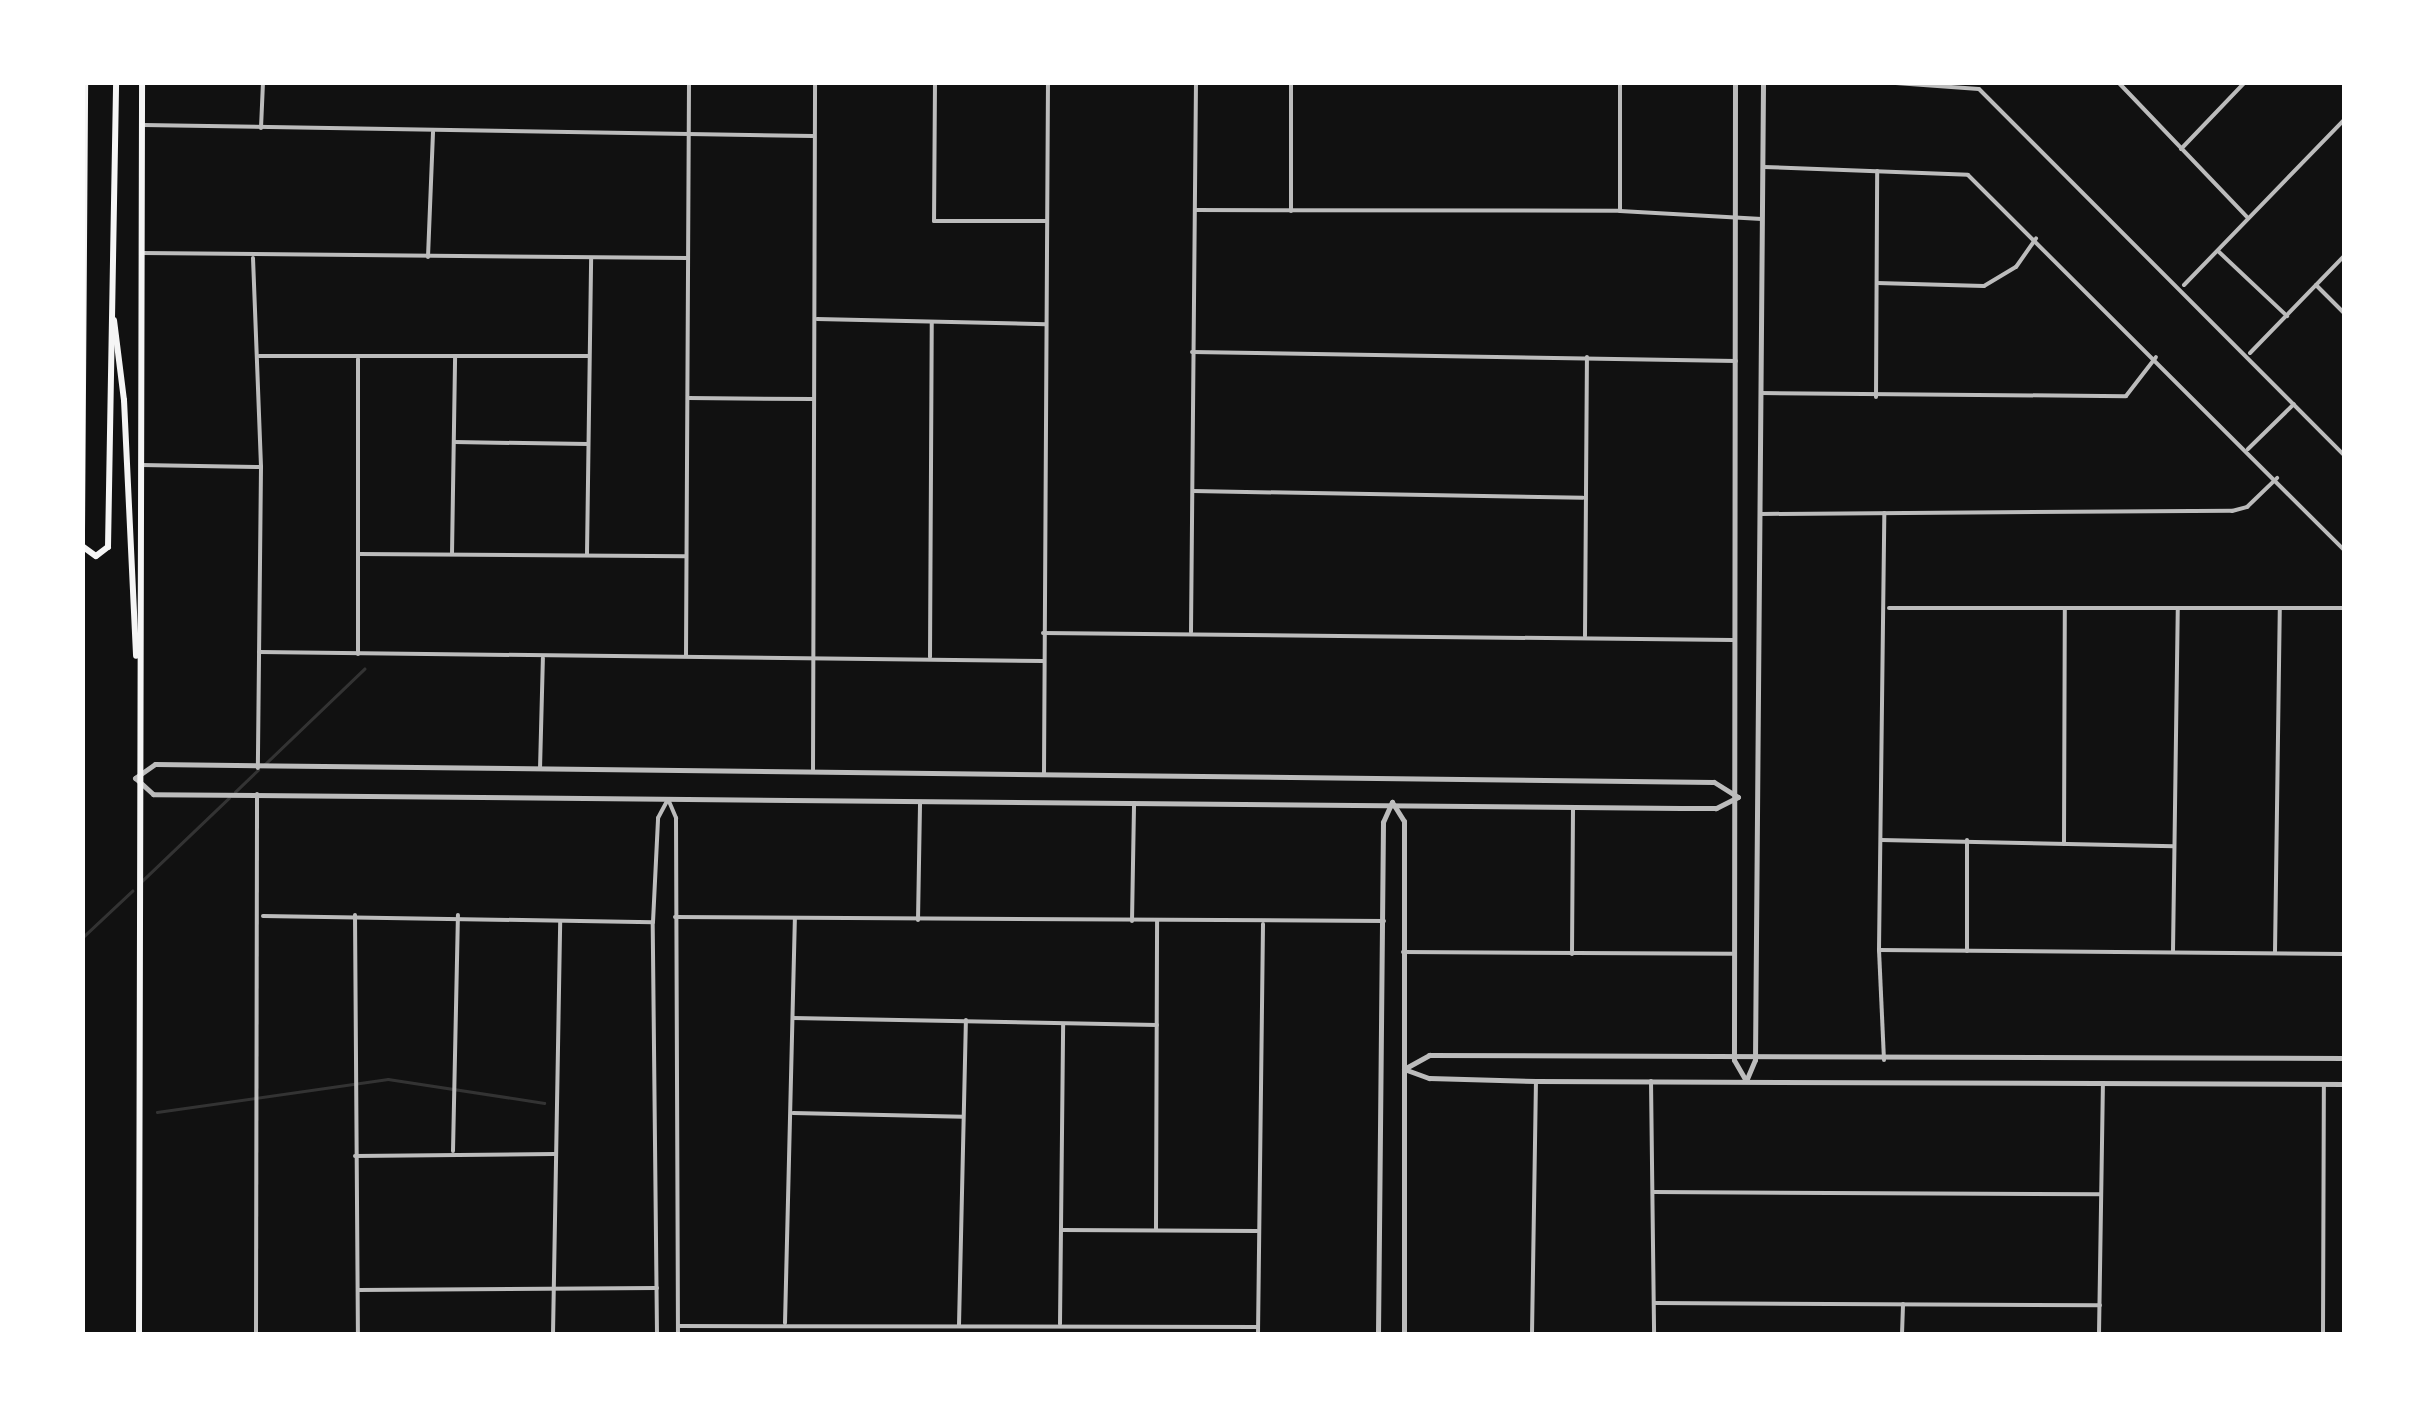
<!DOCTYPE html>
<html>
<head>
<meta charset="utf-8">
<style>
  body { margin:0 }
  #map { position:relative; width:2427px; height:1417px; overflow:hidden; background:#111; font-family:Lora,serif }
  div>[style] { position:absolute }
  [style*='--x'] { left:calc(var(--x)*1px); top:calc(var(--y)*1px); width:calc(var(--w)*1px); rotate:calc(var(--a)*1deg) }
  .stream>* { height:2.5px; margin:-1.25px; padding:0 1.25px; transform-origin:1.25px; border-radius:1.25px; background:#333 }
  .minor>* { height:4px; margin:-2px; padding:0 2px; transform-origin:2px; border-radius:2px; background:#bcbcbc }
  .tertiary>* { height:5px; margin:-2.5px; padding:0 2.5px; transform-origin:2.5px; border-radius:2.5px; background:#bcbcbc }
  .secondary>* { height:6px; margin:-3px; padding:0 3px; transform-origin:3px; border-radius:3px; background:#f5f5f5 }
  .primary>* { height:6px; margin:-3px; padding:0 3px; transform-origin:3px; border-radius:3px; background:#f5f5f5 }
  span { translate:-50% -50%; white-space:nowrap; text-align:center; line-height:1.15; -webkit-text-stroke:10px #fff; paint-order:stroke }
  .frame { position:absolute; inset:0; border:85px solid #fff; pointer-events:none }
</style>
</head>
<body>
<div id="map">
  <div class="stream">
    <i style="--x:264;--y:765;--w:139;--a:-43.8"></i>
    <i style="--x:235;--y:792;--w:32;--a:-44"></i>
    <i style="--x:142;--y:881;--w:120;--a:-43.7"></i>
    <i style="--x:82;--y:938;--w:69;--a:-43.2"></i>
    <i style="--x:157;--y:1112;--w:233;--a:-8.1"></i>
    <i style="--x:388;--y:1079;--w:158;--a:8.7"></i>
  </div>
  <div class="minor">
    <i style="--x:935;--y:82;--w:139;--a:90.4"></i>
    <i style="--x:934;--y:221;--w:112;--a:0"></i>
    <i style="--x:1291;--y:82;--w:129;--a:90"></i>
    <i style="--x:1882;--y:82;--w:97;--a:4.1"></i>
    <i style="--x:1979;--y:89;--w:517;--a:45.08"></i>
    <i style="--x:2118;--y:82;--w:188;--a:46.3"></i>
    <i style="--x:143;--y:125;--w:670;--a:0.94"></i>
    <i style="--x:261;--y:128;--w:46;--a:-87.5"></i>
    <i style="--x:2181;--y:149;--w:93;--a:-46.3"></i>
    <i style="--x:1764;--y:167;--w:204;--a:2.2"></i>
    <i style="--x:1968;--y:175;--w:531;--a:44.92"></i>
    <i style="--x:1195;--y:210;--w:425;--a:0.1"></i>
    <i style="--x:1620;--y:211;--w:142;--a:3.2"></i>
    <i style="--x:1620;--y:211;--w:129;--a:-90"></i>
    <i style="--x:2218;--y:251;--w:95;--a:43.3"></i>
    <i style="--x:142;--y:253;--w:545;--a:0.53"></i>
    <i style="--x:428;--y:257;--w:125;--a:-87.7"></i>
    <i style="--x:253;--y:258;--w:209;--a:87.8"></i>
    <i style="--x:261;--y:467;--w:301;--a:90.6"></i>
    <i style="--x:1877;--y:283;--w:107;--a:1.6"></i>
    <i style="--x:1984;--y:286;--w:37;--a:-31"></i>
    <i style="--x:2016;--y:267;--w:35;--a:-55"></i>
    <i style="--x:2184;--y:285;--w:230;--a:-45.9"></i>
    <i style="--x:2316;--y:285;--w:40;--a:45"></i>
    <i style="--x:817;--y:319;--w:229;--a:1.3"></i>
    <i style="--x:1192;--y:352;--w:544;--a:0.95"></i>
    <i style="--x:2250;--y:353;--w:135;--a:-45.9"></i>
    <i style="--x:259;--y:356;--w:330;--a:0"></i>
    <i style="--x:1761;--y:393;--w:365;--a:0.5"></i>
    <i style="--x:2126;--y:396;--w:49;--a:-52.4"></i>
    <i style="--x:1876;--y:397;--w:226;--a:-89.7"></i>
    <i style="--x:688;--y:398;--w:125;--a:0.5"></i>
    <i style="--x:454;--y:442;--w:134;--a:0.9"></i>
    <i style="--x:2248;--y:449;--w:64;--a:-44.4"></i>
    <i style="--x:141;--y:465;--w:120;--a:1"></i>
    <i style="--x:1193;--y:491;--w:390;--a:1"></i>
    <i style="--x:1761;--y:514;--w:471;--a:-0.4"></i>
    <i style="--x:2232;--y:511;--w:16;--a:-15"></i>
    <i style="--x:2247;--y:507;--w:42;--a:-44"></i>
    <i style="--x:359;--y:554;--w:327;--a:0.4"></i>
    <i style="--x:452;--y:554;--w:198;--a:-89.1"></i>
    <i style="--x:587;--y:554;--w:295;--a:-89.2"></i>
    <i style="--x:1889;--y:608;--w:455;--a:0"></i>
    <i style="--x:1191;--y:632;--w:550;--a:-89.48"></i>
    <i style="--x:1043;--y:633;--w:690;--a:0.58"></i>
    <i style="--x:1585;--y:636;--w:279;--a:-89.6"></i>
    <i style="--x:259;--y:652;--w:784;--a:0.66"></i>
    <i style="--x:358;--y:654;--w:295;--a:-90"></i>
    <i style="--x:686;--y:656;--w:574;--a:-89.7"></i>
    <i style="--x:930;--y:657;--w:335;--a:-89.7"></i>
    <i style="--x:540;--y:769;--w:111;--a:-88.5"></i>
    <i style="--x:813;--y:772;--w:690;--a:-89.83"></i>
    <i style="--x:1044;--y:774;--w:692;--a:-89.67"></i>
    <i style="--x:668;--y:799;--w:21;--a:67"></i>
    <i style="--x:676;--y:818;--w:516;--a:89.78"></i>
    <i style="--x:1881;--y:840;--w:293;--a:1.2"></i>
    <i style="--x:2064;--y:844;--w:235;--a:-89.8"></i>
    <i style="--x:355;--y:915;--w:419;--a:89.6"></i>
    <i style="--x:263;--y:916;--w:390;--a:0.9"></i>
    <i style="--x:675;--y:917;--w:709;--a:0.32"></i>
    <i style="--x:918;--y:920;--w:118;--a:-89"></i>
    <i style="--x:1132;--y:921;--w:118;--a:-89"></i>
    <i style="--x:1879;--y:950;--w:465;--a:0.5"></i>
    <i style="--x:1967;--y:951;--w:111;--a:-90"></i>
    <i style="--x:2173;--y:951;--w:343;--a:-89.2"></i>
    <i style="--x:1403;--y:952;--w:331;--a:0.3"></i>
    <i style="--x:2275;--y:952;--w:344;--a:-89.2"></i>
    <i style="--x:1572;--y:954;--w:146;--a:-89.6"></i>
    <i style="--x:793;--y:1018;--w:364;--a:1.1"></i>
    <i style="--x:1884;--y:1060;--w:110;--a:-92.6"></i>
    <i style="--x:1879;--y:950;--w:437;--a:-89.3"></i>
    <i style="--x:1651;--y:1081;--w:253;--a:89.3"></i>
    <i style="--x:793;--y:1113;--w:170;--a:1.3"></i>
    <i style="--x:453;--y:1151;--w:236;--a:-88.8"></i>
    <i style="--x:355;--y:1156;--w:200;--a:-0.6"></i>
    <i style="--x:1653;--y:1192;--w:448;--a:0.3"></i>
    <i style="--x:1156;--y:1229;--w:308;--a:-89.8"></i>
    <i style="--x:1062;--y:1230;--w:195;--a:0.3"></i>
    <i style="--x:358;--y:1290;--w:299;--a:-0.4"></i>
    <i style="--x:1655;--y:1303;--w:445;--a:0.3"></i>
    <i style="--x:785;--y:1323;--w:405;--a:-88.6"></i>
    <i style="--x:1060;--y:1324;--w:300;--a:-89.4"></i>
    <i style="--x:959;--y:1325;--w:305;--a:-88.7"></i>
    <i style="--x:678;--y:1326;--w:580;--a:0.1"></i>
    <i style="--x:256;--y:1334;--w:540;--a:-89.89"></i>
    <i style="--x:553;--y:1334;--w:413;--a:-89"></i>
    <i style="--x:657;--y:1334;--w:412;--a:-90.6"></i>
    <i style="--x:653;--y:922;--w:104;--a:-87.2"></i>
    <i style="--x:658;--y:818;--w:21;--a:-62"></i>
    <i style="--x:1258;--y:1334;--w:410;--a:-89.3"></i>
    <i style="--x:1532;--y:1334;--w:253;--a:-89.1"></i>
    <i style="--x:1902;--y:1334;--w:30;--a:-88"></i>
    <i style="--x:2099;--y:1334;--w:250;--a:-89.1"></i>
    <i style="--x:2323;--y:1334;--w:250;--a:-89.8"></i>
  </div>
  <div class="tertiary">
    <i style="--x:1735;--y:82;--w:978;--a:90.06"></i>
    <i style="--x:1734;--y:1060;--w:24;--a:60"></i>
    <i style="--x:155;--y:764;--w:1559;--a:0.66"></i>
    <i style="--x:1714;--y:782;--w:28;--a:32"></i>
    <i style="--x:1738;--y:797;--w:25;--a:153"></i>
    <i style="--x:1716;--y:808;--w:35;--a:180"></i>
    <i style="--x:1681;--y:808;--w:1528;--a:-179.48"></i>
    <i style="--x:153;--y:794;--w:24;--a:-138"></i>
    <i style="--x:135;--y:778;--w:24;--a:-35"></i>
    <i style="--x:1392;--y:802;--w:22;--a:58"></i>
    <i style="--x:1404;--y:821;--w:513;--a:90"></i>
    <i style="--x:1404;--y:1069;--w:29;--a:-29"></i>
    <i style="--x:1429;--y:1055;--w:915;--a:0.19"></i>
    <i style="--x:1404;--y:1069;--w:27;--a:20"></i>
    <i style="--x:1429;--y:1078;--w:107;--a:1.6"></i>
    <i style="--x:1536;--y:1081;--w:808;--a:0.21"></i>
    <i style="--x:1746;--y:1081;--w:23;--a:-67"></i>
    <i style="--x:1755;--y:1060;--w:978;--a:-89.53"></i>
    <i style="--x:1378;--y:1334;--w:512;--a:-89.44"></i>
    <i style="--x:1383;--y:822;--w:22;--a:-66"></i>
  </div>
  <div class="secondary">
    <i style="--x:114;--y:320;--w:81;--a:82.9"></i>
    <i style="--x:124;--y:400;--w:256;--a:87.3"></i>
    <i style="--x:139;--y:1334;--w:1252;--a:-89.86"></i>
  </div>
  <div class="primary">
    <i style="--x:82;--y:532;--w:450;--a:-89.6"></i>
    <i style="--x:82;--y:546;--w:17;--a:36"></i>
    <i style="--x:96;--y:556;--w:15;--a:-37"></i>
    <i style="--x:108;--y:547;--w:465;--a:-89"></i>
  </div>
  <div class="frame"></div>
</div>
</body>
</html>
